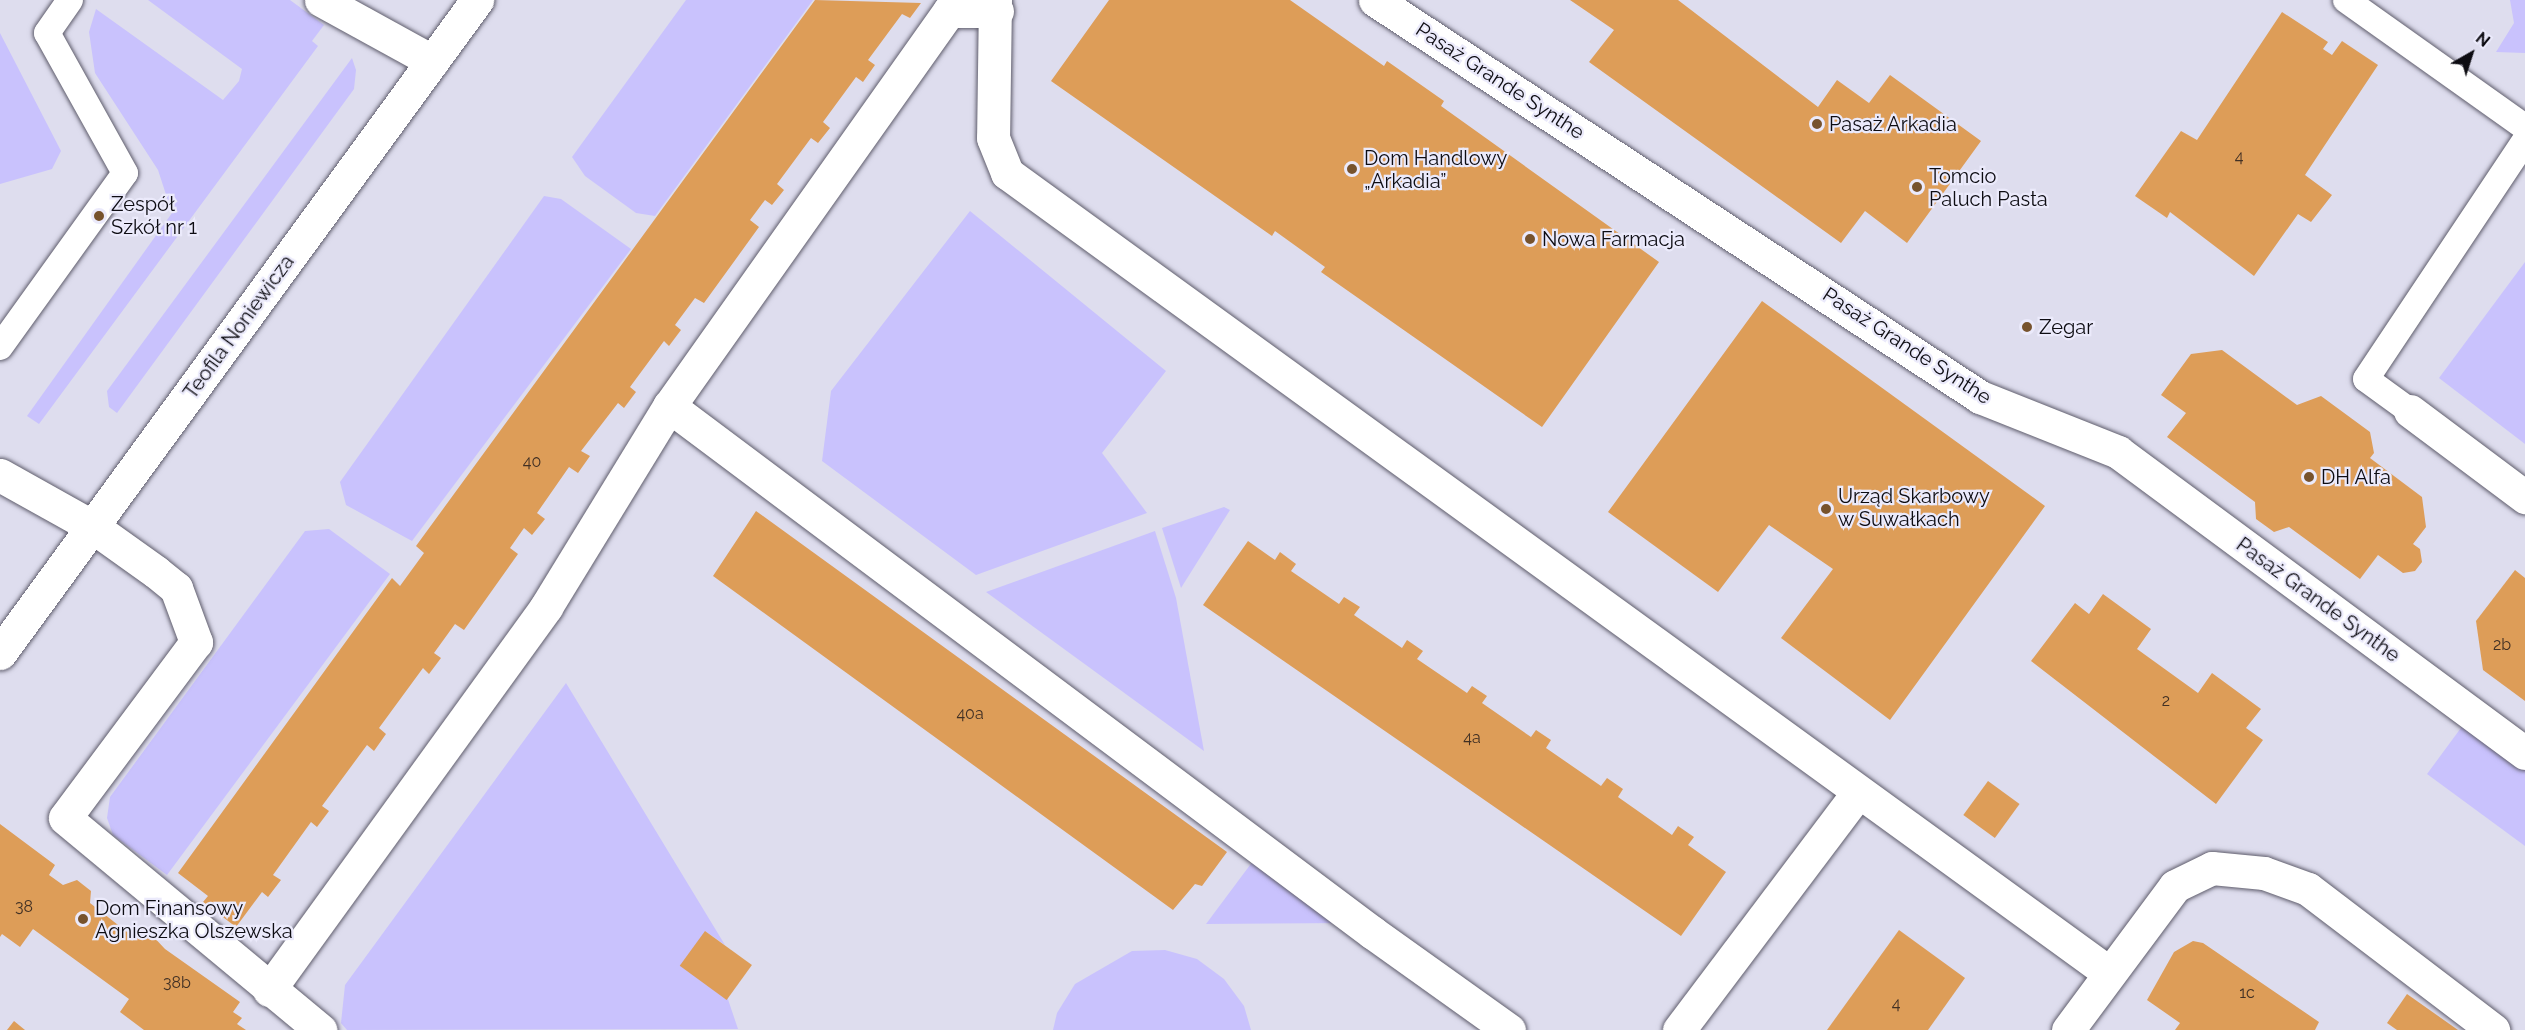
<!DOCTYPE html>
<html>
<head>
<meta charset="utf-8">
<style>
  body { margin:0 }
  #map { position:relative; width:2525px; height:1030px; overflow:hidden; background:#deddee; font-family:Raleway,sans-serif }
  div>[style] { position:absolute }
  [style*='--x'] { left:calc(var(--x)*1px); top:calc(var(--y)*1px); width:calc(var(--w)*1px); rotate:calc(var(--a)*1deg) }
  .green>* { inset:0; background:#c9c2fd }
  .building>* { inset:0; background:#dd9d58; transform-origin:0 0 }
  .roads { filter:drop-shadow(0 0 2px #5f5d6c) drop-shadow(0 0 2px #5f5d6c) }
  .service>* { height:26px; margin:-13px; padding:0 13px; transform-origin:13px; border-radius:13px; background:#fff }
  .pedestrian>* { height:33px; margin:-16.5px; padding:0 16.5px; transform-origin:16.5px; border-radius:16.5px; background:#fff }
  .minor>* { height:33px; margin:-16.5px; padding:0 16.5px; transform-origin:16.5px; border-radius:16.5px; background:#fff }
  .tertiary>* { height:33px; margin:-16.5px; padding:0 16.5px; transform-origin:16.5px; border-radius:16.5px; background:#fff }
  .dots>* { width:16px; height:16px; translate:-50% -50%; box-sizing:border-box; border:3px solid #ebeafb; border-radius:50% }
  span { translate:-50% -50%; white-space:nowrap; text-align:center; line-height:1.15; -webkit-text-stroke:4.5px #ebeafb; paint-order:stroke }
  .number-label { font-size:16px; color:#413024 }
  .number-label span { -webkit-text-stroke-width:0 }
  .street-label { font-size:20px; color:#0d0c12 }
  .poi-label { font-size:20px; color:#0d0c12 }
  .left { translate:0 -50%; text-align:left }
  .north { position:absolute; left:2441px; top:24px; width:60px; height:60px; -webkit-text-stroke:4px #ebeafb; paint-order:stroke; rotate:39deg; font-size:16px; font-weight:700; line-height:24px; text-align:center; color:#0d0c12 }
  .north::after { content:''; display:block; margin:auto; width:21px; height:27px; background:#0d0c12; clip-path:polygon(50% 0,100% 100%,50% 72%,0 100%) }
</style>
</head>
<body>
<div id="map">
  <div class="green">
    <i style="clip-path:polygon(148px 0,290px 0,324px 25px,312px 41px,318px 46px,39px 424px,27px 416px,172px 213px,158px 170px,95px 73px,89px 32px,96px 9px,223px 100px,239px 81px,242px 69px)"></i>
    <i style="clip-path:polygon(686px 0,813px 0,655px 216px,636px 213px,585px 176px,572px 157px)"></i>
    <i style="clip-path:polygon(2510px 0,2525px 0,2525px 53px,2496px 52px,2514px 23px)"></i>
    <i style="clip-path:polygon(0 33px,61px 151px,52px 169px,0 184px)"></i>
    <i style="clip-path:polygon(352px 58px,356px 70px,354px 89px,117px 413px,109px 407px,107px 391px)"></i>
    <i style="clip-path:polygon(544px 196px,561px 199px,631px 249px,412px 541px,346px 505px,340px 482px)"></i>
    <i style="clip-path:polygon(970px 211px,1166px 371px,1102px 453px,1147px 513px,976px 575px,822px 461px,831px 391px)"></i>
    <i style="clip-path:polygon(2525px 262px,2525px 444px,2439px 378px)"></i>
    <i style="clip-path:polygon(1224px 507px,1230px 510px,1181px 588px,1162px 528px)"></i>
    <i style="clip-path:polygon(329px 529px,390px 574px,167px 875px,113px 835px,107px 818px,110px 797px,305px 531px)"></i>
    <i style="clip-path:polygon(1155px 531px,1176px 598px,1204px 751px,986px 592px)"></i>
    <i style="clip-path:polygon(566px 683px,725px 945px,705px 931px,738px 1029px,347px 1030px,341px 1023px,345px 985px)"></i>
    <i style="clip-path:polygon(2469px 717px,2525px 758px,2525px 846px,2427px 774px)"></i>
    <i style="clip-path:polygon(1256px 857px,1348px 923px,1206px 924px)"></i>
    <i style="clip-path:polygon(1165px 950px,1197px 959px,1224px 979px,1244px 1006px,1251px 1030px,1053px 1030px,1057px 1013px,1075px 984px,1132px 951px)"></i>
  </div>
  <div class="building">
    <i style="clip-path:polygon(815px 0,921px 3px,910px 18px,902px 14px,868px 60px,875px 65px,863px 82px,856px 77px,823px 122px,830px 128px,818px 143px,811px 138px,777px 184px,784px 190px,772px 205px,765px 200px,750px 220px,759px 227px,733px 263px,704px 303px,695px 298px,675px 325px,681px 330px,669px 346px,664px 341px,630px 387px,636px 392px,624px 408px,618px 403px,581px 451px,590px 456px,578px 473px,569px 467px,537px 513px,545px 519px,532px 535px,524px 528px,510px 548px,518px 554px,464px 630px,455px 624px,434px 653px,441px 658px,429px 674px,423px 668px,379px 728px,386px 734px,374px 751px,367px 745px,322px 806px,329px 811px,317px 827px,311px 822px,273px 875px,281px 880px,268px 897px,262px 892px,236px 927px,203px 902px,208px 896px,178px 873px,392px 578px,400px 586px,424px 553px,416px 546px)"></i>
    <i style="clip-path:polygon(1109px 0,1290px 0,1384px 66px,1387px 61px,1444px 101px,1441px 106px,1659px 262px,1542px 427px,1321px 272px,1325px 267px,1275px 231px,1272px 236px,1051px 81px)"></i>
    <i style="clip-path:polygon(1570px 0,1678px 0,1818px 107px,1837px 80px,1869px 103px,1890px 75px,1981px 141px,1907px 243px,1865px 211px,1841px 243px,1589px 62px,1614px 30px)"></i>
    <i style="clip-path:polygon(2282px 12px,2328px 42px,2323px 49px,2332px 55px,2342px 41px,2378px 65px,2305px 175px,2332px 195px,2311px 222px,2298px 214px,2254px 276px,2170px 212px,2167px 218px,2135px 196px,2181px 131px,2197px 140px)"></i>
    <i style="clip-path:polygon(1762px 301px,2045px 506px,1890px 720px,1781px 638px,1833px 569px,1769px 525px,1718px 592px,1608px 512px)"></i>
    <i style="clip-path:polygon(2222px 350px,2297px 405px,2321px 396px,2370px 432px,2374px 453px,2370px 458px,2422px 497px,2426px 527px,2413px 544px,2420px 549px,2422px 562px,2415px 571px,2403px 573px,2378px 555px,2360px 579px,2289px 527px,2274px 532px,2256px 519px,2255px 502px,2167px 437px,2186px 413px,2161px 395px,2191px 354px)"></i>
    <i style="clip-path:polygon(756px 511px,1227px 852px,1202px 886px,1195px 884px,1173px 910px,713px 576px)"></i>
    <i style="clip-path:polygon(1248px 541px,1275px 560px,1280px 552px,1296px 564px,1291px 571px,1339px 604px,1344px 597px,1360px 607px,1354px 615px,1402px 648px,1407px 640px,1423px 651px,1417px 659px,1467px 693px,1472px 686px,1487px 696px,1482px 703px,1531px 737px,1536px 730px,1551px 740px,1546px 748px,1601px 786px,1607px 778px,1623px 789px,1618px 797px,1672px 835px,1678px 826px,1694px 837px,1688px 845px,1726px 872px,1681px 936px,1203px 605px)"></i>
    <i style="clip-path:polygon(2515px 570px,2525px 578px,2525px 701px,2483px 670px,2476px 621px)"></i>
    <i style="clip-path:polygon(2103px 594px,2151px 629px,2137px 649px,2198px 693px,2212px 673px,2261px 709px,2246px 728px,2263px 740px,2216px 804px,2031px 661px,2075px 603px,2089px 614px)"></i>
    <i style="left:1988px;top:781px;width:39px;height:42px;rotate:36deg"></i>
    <i style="clip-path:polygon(0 824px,55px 865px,49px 875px,63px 885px,77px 880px,91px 891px,90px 903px,127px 932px,137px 936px,149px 932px,165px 949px,240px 1002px,233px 1012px,242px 1018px,237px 1024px,246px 1030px,144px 1030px,120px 1012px,129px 999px,33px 929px,20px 947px,2px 934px,0 937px)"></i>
    <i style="clip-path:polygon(1899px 930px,1965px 978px,1928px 1030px,1827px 1030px)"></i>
    <i style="left:705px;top:931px;width:58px;height:43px;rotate:36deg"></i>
    <i style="clip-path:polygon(2193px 941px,2203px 943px,2319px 1022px,2315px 1030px,2175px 1030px,2180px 1023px,2147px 1000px,2174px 952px)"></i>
    <i style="clip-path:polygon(2407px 994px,2458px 1030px,2397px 1030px,2387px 1023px)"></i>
    <i style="clip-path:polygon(14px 1021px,25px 1030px,7px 1030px)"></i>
  </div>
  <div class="roads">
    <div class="service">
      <i style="--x:2346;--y:0;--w:219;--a:35.4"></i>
      <i style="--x:0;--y:347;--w:214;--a:-54.3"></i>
      <i style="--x:125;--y:173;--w:160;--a:-119.1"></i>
      <i style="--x:47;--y:33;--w:40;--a:-55.1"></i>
      <i style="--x:2410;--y:411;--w:54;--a:-144"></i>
      <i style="--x:2366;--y:379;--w:286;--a:-56.3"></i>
    </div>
    <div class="pedestrian">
      <i style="--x:1375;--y:0;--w:724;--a:33.27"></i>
      <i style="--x:1980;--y:397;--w:149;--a:21.7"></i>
      <i style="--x:2118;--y:452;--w:506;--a:36.49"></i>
    </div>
    <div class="minor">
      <i style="--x:321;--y:0;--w:127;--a:28.8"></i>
      <i style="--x:995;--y:0;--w:138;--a:90.8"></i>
      <i style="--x:993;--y:138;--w:38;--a:68"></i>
      <i style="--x:1007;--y:173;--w:1360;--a:35.97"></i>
      <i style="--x:997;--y:11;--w:48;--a:180"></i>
      <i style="--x:949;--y:11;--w:484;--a:125.3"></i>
      <i style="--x:669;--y:406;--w:879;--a:36.82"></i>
      <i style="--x:1373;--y:933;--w:167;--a:35.5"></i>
      <i style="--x:2410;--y:411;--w:144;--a:36.8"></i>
      <i style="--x:0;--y:475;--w:107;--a:29.2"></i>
      <i style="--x:93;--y:527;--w:77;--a:35.5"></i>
      <i style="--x:156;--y:572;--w:26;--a:39"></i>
      <i style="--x:176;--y:588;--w:58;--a:69.7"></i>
      <i style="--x:196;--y:642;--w:219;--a:126.7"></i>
      <i style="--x:65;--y:818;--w:332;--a:39.7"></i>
      <i style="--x:269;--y:990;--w:473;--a:-54.1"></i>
      <i style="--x:546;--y:607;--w:236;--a:-58.5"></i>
      <i style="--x:1679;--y:1030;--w:296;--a:-53"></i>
      <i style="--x:2068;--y:1030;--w:179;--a:-53.4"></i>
      <i style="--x:2175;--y:886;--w:41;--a:-25.9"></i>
      <i style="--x:2212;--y:868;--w:52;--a:5.5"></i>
      <i style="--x:2264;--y:873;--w:47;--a:20"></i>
      <i style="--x:2308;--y:889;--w:233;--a:37.3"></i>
    </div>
    <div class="tertiary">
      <i style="--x:0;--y:653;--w:809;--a:-53.85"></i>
    </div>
  </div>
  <div class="dots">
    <i style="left:1817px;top:124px;background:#77532d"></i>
    <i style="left:1352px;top:169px;background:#77532d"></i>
    <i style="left:1917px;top:187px;background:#77532d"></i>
    <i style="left:99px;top:216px;background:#77532d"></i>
    <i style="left:1530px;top:239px;background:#77532d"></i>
    <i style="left:2027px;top:327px;background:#77532d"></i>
    <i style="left:2309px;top:477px;background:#77532d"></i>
    <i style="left:1826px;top:509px;background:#77532d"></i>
    <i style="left:83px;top:919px;background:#77532d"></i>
  </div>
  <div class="number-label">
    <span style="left:2239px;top:157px">4</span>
    <span style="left:532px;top:462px">40</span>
    <span style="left:2502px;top:645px">2b</span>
    <span style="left:2166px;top:701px">2</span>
    <span style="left:970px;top:714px">40a</span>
    <span style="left:1472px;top:738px">4a</span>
    <span style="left:24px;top:907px">38</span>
    <span style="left:177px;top:983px">38b</span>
    <span style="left:2247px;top:993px">1c</span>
    <span style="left:1896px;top:1004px">4</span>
  </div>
  <div class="street-label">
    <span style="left:1500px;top:81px;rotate:33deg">Pasaż Grande Synthe</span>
    <span style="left:239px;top:327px;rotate:-54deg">Teofila Noniewicza</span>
    <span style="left:1907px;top:346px;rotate:33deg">Pasaż Grande Synthe</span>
    <span style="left:2318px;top:600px;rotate:36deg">Pasaż Grande Synthe</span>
  </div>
  <div class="poi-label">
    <span class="left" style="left:1829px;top:124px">Pasaż Arkadia</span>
    <span class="left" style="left:1364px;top:170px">Dom Handlowy<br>„Arkadia”</span>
    <span class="left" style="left:1929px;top:188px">Tomcio<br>Paluch Pasta</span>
    <span class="left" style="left:111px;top:216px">Zespół<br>Szkół nr 1</span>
    <span class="left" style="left:1542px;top:239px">Nowa Farmacja</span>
    <span class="left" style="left:2039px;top:327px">Zegar</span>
    <span class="left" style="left:2321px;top:477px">DH Alfa</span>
    <span class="left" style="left:1838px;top:508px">Urząd Skarbowy<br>w Suwałkach</span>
    <span class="left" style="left:95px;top:920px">Dom Finansowy<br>Agnieszka Olszewska</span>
  </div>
  <div class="north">N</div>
</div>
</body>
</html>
